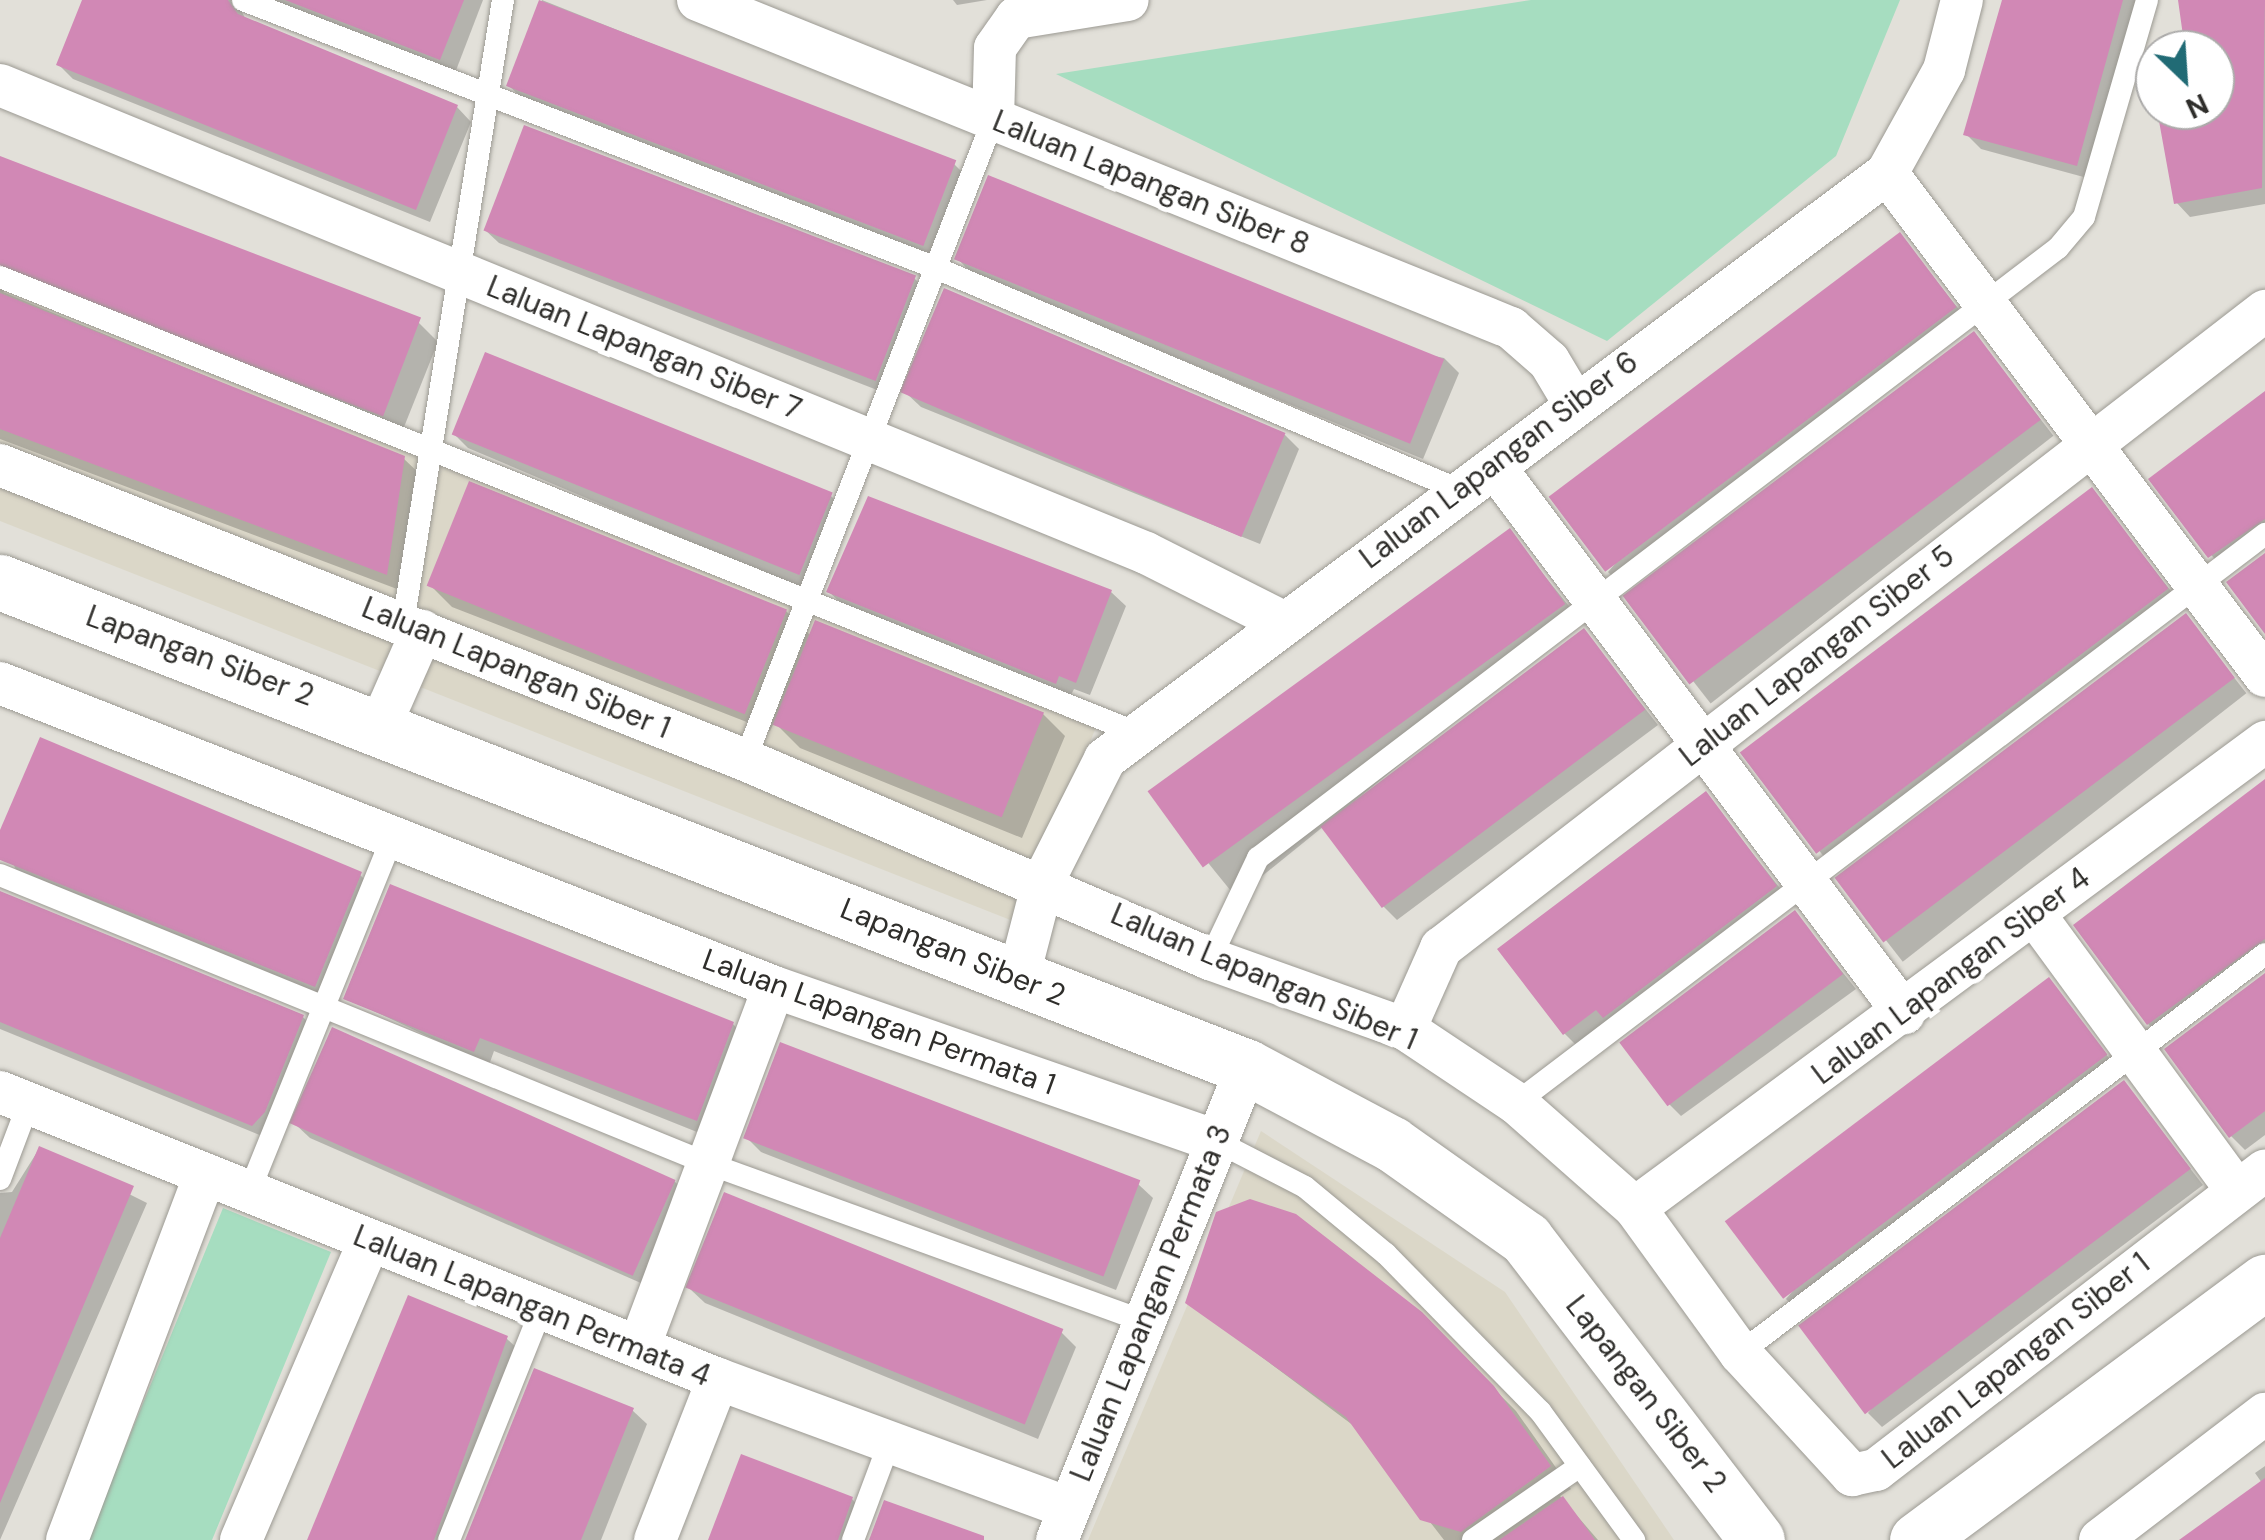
<!DOCTYPE html>
<html>
<head>
<meta charset="utf-8">
<style>
  body { margin:0 }
  #map { position:relative; width:2265px; height:1540px; overflow:hidden; background:#e2e0d9; font-family:"DM Sans",sans-serif }
  div>[style] { position:absolute }
  [style*='--x'] { left:calc(var(--x)*1px); top:calc(var(--y)*1px); width:calc(var(--w)*1px); rotate:calc(var(--a)*1deg) }
  .built>* { inset:0; background:#dbd7c8 }
  .green>* { inset:0; background:#a6ddc0 }
  .shadow>* { inset:0; background:#0003; transform-origin:0 0 }
  .building>* { inset:0; background:#d188b5; transform-origin:0 0 }
  .roads { filter:drop-shadow(0 0 2px #9c9a93) drop-shadow(0 0 2px #9c9a93) }
  .service>* { height:22px; margin:-11px; padding:0 11px; transform-origin:11px; border-radius:11px; background:#fff }
  .minor>* { height:42px; margin:-21px; padding:0 21px; transform-origin:21px; border-radius:21px; background:#fff }
  .tertiary>* { height:55px; margin:-27.5px; padding:0 27.5px; transform-origin:27.5px; border-radius:27.5px; background:#fff }
  span { translate:-50% -50%; white-space:nowrap; text-align:center; line-height:1.15; -webkit-text-stroke:10px #fff; paint-order:stroke }
  .street-label { font-size:30px; color:#2f2e2b }
  .north { position:absolute; left:2135px; top:30px; width:100px; height:100px; box-sizing:border-box; background:#fff; border:2px solid #acabaa; border-radius:50%; rotate:155deg; font-size:28px; font-weight:700; line-height:40px; text-align:center; color:#2f2e2b }
  .north::after { content:''; display:block; margin:auto; width:35px; height:45px; background:#216b75; clip-path:polygon(50% 0,100% 100%,50% 72%,0 100%) }
</style>
</head>
<body>
<div id="map">
  <div class="built">
    <i style="clip-path:polygon(0 269px,1098px 722px,1018px 923px,0 521px)"></i>
    <i style="clip-path:polygon(1261px 1131px,1505px 1292px,1674px 1540px,1088px 1540px)"></i>
  </div>
  <div class="green">
    <i style="clip-path:polygon(1531px 0,1900px 0,1836px 156px,1607px 341px,1056px 74px)"></i>
    <i style="clip-path:polygon(223px 1208px,331px 1252px,212px 1540px,87px 1540px)"></i>
  </div>
  <div class="shadow">
    <i style="clip-path:polygon(85px 0,263px 0,241px 10px,246px 20px,457px 107px,471px 122px,430px 222px,73px 79px,59px 65px)"></i>
    <i style="clip-path:polygon(266px 0,483px 0,455px 73px)"></i>
    <i style="clip-path:polygon(542px 0,954px 164px,968px 178px,942px 261px,523px 99px,508px 85px)"></i>
    <i style="clip-path:polygon(953px 0,987px 0,957px 5px)"></i>
    <i style="clip-path:polygon(2004px 0,2141px 0,2091px 179px,1981px 149px,1966px 134px)"></i>
    <i style="clip-path:polygon(2180px 0,2265px 0,2265px 204px,2190px 217px,2176px 202px,2160px 110px,2215px 110px,2215px 50px,2187px 50px)"></i>
    <i style="clip-path:polygon(0 159px,419px 323px,438px 342px,402px 432px,26px 281px,3px 292px,403px 458px,423px 477px,405px 592px,0 439px)"></i>
    <i style="clip-path:polygon(484px 229px,915px 279px,929px 293px,890px 395px,499px 243px)"></i>
    <i style="clip-path:polygon(1900px 235px,1969px 322px,1622px 586px,1608px 572px)"></i>
    <i style="clip-path:polygon(958px 259px,1444px 358px,1459px 373px,1423px 459px,972px 274px)"></i>
    <i style="left:1974px;top:334px;width:129px;height:435px;rotate:52deg"></i>
    <i style="clip-path:polygon(906px 393px,1285px 435px,1299px 449px,1260px 544px,921px 407px)"></i>
    <i style="clip-path:polygon(2265px 394px,2265px 540px,2224px 571px,2152px 479px)"></i>
    <i style="clip-path:polygon(454px 434px,831px 496px,845px 510px,813px 594px,468px 448px)"></i>
    <i style="left:2092px;top:490px;width:145px;height:437px;rotate:52deg"></i>
    <i style="clip-path:polygon(869px 499px,1111px 592px,1126px 606px,1090px 695px,1074px 689px,1070px 697px,844px 606px,829px 592px)"></i>
    <i style="left:1509px;top:532px;width:112px;height:442px;rotate:51deg"></i>
    <i style="clip-path:polygon(430px 585px,786px 611px,812px 637px,1043px 714px,1065px 736px,1022px 838px,800px 748px,778px 726px,806px 653px,770px 731px,452px 607px)"></i>
    <i style="left:2186px;top:616px;width:98px;height:436px;rotate:52deg"></i>
    <i style="clip-path:polygon(1584px 631px,1658px 725px,1397px 920px,1383px 906px)"></i>
    <i style="clip-path:polygon(2265px 782px,2265px 960px,2163px 1038px,2148px 1024px)"></i>
    <i style="clip-path:polygon(1706px 794px,1790px 901px,1579px 1048px,1564px 1033px)"></i>
    <i style="clip-path:polygon(0 836px,360px 875px,375px 889px,330px 1000px,18px 874px)"></i>
    <i style="clip-path:polygon(0 893px,303px 1017px,317px 1032px,267px 1138px,0 1029px)"></i>
    <i style="clip-path:polygon(1795px 913px,1856px 989px,1681px 1116px,1667px 1102px)"></i>
    <i style="clip-path:polygon(2265px 976px,2265px 1135px,2245px 1150px,2231px 1136px)"></i>
    <i style="clip-path:polygon(2049px 980px,2119px 1071px,1800px 1313px,1786px 1299px)"></i>
    <i style="clip-path:polygon(346px 998px,733px 1024px,747px 1039px,707px 1136px,494px 1051px,489px 1065px)"></i>
    <i style="clip-path:polygon(2124px 1083px,2203px 1185px,1882px 1427px,1868px 1413px)"></i>
    <i style="clip-path:polygon(295px 1124px,674px 1181px,689px 1195px,650px 1287px,310px 1138px)"></i>
    <i style="clip-path:polygon(747px 1138px,1138px 1184px,1153px 1198px,1116px 1290px,761px 1152px)"></i>
    <i style="clip-path:polygon(39px 1149px,147px 1203px,0 1540px,0 1193px,12px 1192px)"></i>
    <i style="clip-path:polygon(690px 1289px,1062px 1333px,1076px 1347px,1038px 1439px,705px 1303px)"></i>
    <i style="clip-path:polygon(1188px 1302px,1420px 1314px,1516px 1411px,1571px 1489px,1560px 1496px,1598px 1540px,1444px 1540px,1358px 1429px)"></i>
    <i style="clip-path:polygon(506px 1338px,521px 1352px,452px 1540px,310px 1540px)"></i>
    <i style="clip-path:polygon(632px 1410px,647px 1424px,601px 1540px,468px 1540px)"></i>
    <i style="clip-path:polygon(2265px 1466px,2265px 1540px,2183px 1540px,2262px 1483px,2255px 1473px)"></i>
    <i style="clip-path:polygon(852px 1499px,866px 1514px,857px 1540px,711px 1540px)"></i>
  </div>
  <div class="building">
    <i style="clip-path:polygon(82px 0,228px 0,238px 14px,458px 105px,416px 210px,56px 65px)"></i>
    <i style="clip-path:polygon(285px 0,464px 0,440px 60px)"></i>
    <i style="left:539px;top:0;width:447px;height:92px;rotate:21deg"></i>
    <i style="clip-path:polygon(2002px 0,2123px 0,2077px 166px,1963px 135px)"></i>
    <i style="clip-path:polygon(2178px 0,2265px 0,2262px 188px,2174px 204px,2157px 110px,2215px 110px,2215px 50px,2185px 50px)"></i>
    <i style="left:524px;top:125px;width:420px;height:113px;rotate:21deg"></i>
    <i style="left:0;top:156px;width:451px;height:106px;rotate:21deg"></i>
    <i style="left:988px;top:175px;width:492px;height:91px;rotate:22deg"></i>
    <i style="left:1900px;top:232px;width:94px;height:440px;rotate:53deg"></i>
    <i style="left:944px;top:288px;width:371px;height:113px;rotate:23deg"></i>
    <i style="clip-path:polygon(0 293px,405px 456px,387px 575px,0 429px)"></i>
    <i style="left:1974px;top:331px;width:111px;height:440px;rotate:53deg"></i>
    <i style="left:485px;top:352px;width:375px;height:89px;rotate:22deg"></i>
    <i style="clip-path:polygon(2265px 391px,2265px 519px,2208px 558px,2148px 479px)"></i>
    <i style="left:469px;top:481px;width:343px;height:113px;rotate:22deg"></i>
    <i style="left:2092px;top:487px;width:127px;height:441px;rotate:53deg"></i>
    <i style="clip-path:polygon(868px 496px,1112px 590px,1076px 683px,1059px 676px,1056px 684px,826px 592px)"></i>
    <i style="left:1510px;top:528px;width:94px;height:448px;rotate:54deg"></i>
    <i style="clip-path:polygon(2265px 553px,2265px 634px,2226px 582px)"></i>
    <i style="left:2186px;top:613px;width:81px;height:440px;rotate:53deg"></i>
    <i style="left:815px;top:620px;width:247px;height:113px;rotate:22deg"></i>
    <i style="left:1584px;top:628px;width:102px;height:330px;rotate:53deg"></i>
    <i style="clip-path:polygon(40px 737px,362px 872px,315px 987px,0 860px,0 830px)"></i>
    <i style="clip-path:polygon(2265px 779px,2265px 939px,2147px 1025px,2073px 925px)"></i>
    <i style="clip-path:polygon(1706px 791px,1777px 886px,1603px 1018px,1596px 1010px,1563px 1035px,1497px 949px)"></i>
    <i style="clip-path:polygon(390px 884px,734px 1022px,697px 1121px,480px 1038px,474px 1052px,343px 999px)"></i>
    <i style="clip-path:polygon(0 891px,304px 1015px,265px 1112px,252px 1126px,0 1022px)"></i>
    <i style="left:1795px;top:910px;width:80px;height:220px;rotate:53deg"></i>
    <i style="clip-path:polygon(2265px 973px,2265px 1111px,2229px 1138px,2164px 1049px)"></i>
    <i style="left:2049px;top:977px;width:97px;height:406px;rotate:53deg"></i>
    <i style="left:332px;top:1027px;width:376px;height:105px;rotate:24deg"></i>
    <i style="left:780px;top:1042px;width:386px;height:103px;rotate:21deg"></i>
    <i style="left:2124px;top:1080px;width:111px;height:408px;rotate:53deg"></i>
    <i style="clip-path:polygon(39px 1146px,134px 1186px,0 1503px,0 1238px)"></i>
    <i style="left:724px;top:1192px;width:366px;height:103px;rotate:22deg"></i>
    <i style="clip-path:polygon(1250px 1199px,1296px 1214px,1422px 1312px,1494px 1386px,1551px 1466px,1461px 1532px,1420px 1520px,1346px 1417px,1185px 1303px,1216px 1212px)"></i>
    <i style="clip-path:polygon(408px 1295px,508px 1336px,434px 1540px,307px 1540px)"></i>
    <i style="clip-path:polygon(534px 1368px,634px 1408px,581px 1540px,465px 1540px)"></i>
    <i style="clip-path:polygon(741px 1454px,853px 1497px,838px 1540px,708px 1540px)"></i>
    <i style="clip-path:polygon(2265px 1478px,2265px 1540px,2179px 1540px)"></i>
    <i style="clip-path:polygon(1563px 1496px,1595px 1540px,1499px 1540px)"></i>
    <i style="clip-path:polygon(884px 1500px,984px 1536px,984px 1540px,869px 1540px)"></i>
  </div>
  <div class="roads">
    <div class="service">
      <i style="--x:243;--y:0;--w:743;--a:21.14"></i>
      <i style="--x:936;--y:268;--w:574;--a:22.99"></i>
      <i style="--x:0;--y:277;--w:1225;--a:21.85"></i>
      <i style="--x:403;--y:623;--w:631;--a:-80.88"></i>
      <i style="--x:745;--y:760;--w:686;--a:-68.82"></i>
      <i style="--x:0;--y:875;--w:760;--a:22.18"></i>
      <i style="--x:704;--y:1162;--w:469;--a:19.9"></i>
      <i style="--x:1210;--y:959;--w:112;--a:-64.6"></i>
      <i style="--x:1258;--y:858;--w:1006;--a:-37.33"></i>
      <i style="--x:2058;--y:248;--w:40;--a:-50"></i>
      <i style="--x:2084;--y:217;--w:226;--a:-73.8"></i>
      <i style="--x:1516;--y:1103;--w:941;--a:-37.22"></i>
      <i style="--x:1214;--y:1140;--w:102;--a:27.3"></i>
      <i style="--x:1305;--y:1187;--w:105;--a:39.6"></i>
      <i style="--x:1386;--y:1254;--w:220;--a:45.6"></i>
      <i style="--x:1540;--y:1411;--w:160;--a:53.9"></i>
      <i style="--x:0;--y:1179;--w:79;--a:-69.3"></i>
      <i style="--x:249;--y:1192;--w:382;--a:-68"></i>
      <i style="--x:1740;--y:1353;--w:659;--a:-37.23"></i>
      <i style="--x:449;--y:1540;--w:251;--a:-68.2"></i>
      <i style="--x:853;--y:1540;--w:106;--a:-69.5"></i>
      <i style="--x:1473;--y:1540;--w:130;--a:-34.7"></i>
    </div>
    <div class="minor">
      <i style="--x:698;--y:0;--w:877;--a:21.97"></i>
      <i style="--x:1511;--y:328;--w:50;--a:41"></i>
      <i style="--x:1549;--y:361;--w:49;--a:59.2"></i>
      <i style="--x:0;--y:85;--w:1238;--a:22.21"></i>
      <i style="--x:1146;--y:553;--w:153;--a:26.7"></i>
      <i style="--x:993;--y:120;--w:72;--a:-88.4"></i>
      <i style="--x:995;--y:48;--w:37;--a:-55"></i>
      <i style="--x:1016;--y:18;--w:113;--a:-9.1"></i>
      <i style="--x:1887;--y:173;--w:629;--a:53.08"></i>
      <i style="--x:0;--y:465;--w:801;--a:21.6"></i>
      <i style="--x:745;--y:760;--w:506;--a:23.17"></i>
      <i style="--x:1210;--y:959;--w:207;--a:19.7"></i>
      <i style="--x:1405;--y:1029;--w:133;--a:33.7"></i>
      <i style="--x:1516;--y:1103;--w:159;--a:41.4"></i>
      <i style="--x:1635;--y:1208;--w:179;--a:54.1"></i>
      <i style="--x:1740;--y:1353;--w:166;--a:47.4"></i>
      <i style="--x:1852;--y:1475;--w:25;--a:-12"></i>
      <i style="--x:1876;--y:1470;--w:491;--a:-37.6"></i>
      <i style="--x:1497;--y:470;--w:679;--a:53.15"></i>
      <i style="--x:0;--y:683;--w:832;--a:21.44"></i>
      <i style="--x:774;--y:987;--w:466;--a:19.2"></i>
      <i style="--x:381;--y:724;--w:102;--a:-66.2"></i>
      <i style="--x:2035;--y:915;--w:342;--a:53.8"></i>
      <i style="--x:1018;--y:979;--w:100;--a:-75.5"></i>
      <i style="--x:1043;--y:882;--w:138;--a:-63.2"></i>
      <i style="--x:1105;--y:759;--w:977;--a:-36.85"></i>
      <i style="--x:1887;--y:173;--w:118;--a:-61"></i>
      <i style="--x:1944;--y:70;--w:72;--a:-75.6"></i>
      <i style="--x:1405;--y:1029;--w:89;--a:-66"></i>
      <i style="--x:1441;--y:948;--w:1042;--a:-37.71"></i>
      <i style="--x:0;--y:1092;--w:773;--a:21.79"></i>
      <i style="--x:718;--y:1379;--w:374;--a:20.2"></i>
      <i style="--x:1635;--y:1208;--w:784;--a:-36.49"></i>
      <i style="--x:640;--y:1345;--w:382;--a:-69.5"></i>
      <i style="--x:67;--y:1540;--w:391;--a:-69.3"></i>
      <i style="--x:241;--y:1540;--w:324;--a:-66.8"></i>
      <i style="--x:655;--y:1540;--w:173;--a:-68.6"></i>
      <i style="--x:1057;--y:1540;--w:510;--a:-68.12"></i>
      <i style="--x:2100;--y:1540;--w:208;--a:-37.4"></i>
    </div>
    <div class="tertiary">
      <i style="--x:0;--y:582;--w:1338;--a:21.25"></i>
      <i style="--x:1247;--y:1067;--w:164;--a:28"></i>
      <i style="--x:1392;--y:1144;--w:164;--a:35.3"></i>
      <i style="--x:1526;--y:1239;--w:379;--a:52.5"></i>
      <i style="--x:1917;--y:1540;--w:433;--a:-36.6"></i>
    </div>
  </div>
  <div class="street-label">
    <span style="left:1151px;top:183px;rotate:22deg">Laluan Lapangan Siber 8</span>
    <span style="left:644px;top:348px;rotate:22deg">Laluan Lapangan Siber 7</span>
    <span style="left:1499px;top:460px;rotate:-37deg">Laluan Lapangan Siber 6</span>
    <span style="left:200px;top:656px;rotate:20deg">Lapangan Siber 2</span>
    <span style="left:1817px;top:656px;rotate:-38deg">Laluan Lapangan Siber 5</span>
    <span style="left:516px;top:668px;rotate:22deg">Laluan Lapangan Siber 1</span>
    <span style="left:953px;top:952px;rotate:22deg">Lapangan Siber 2</span>
    <span style="left:1951px;top:976px;rotate:-37deg">Laluan Lapangan Siber 4</span>
    <span style="left:1264px;top:977px;rotate:23deg">Laluan Lapangan Siber 1</span>
    <span style="left:879px;top:1022px;rotate:20deg">Laluan Lapangan Permata 1</span>
    <span style="left:1151px;top:1303px;rotate:-68deg">Laluan Lapangan Permata 3</span>
    <span style="left:532px;top:1306px;rotate:22deg">Laluan Lapangan Permata 4</span>
    <span style="left:2016px;top:1361px;rotate:-38deg">Laluan Lapangan Siber 1</span>
    <span style="left:1646px;top:1394px;rotate:52deg">Lapangan Siber 2</span>
  </div>
  <div class="north">N</div>
</div>
</body>
</html>
